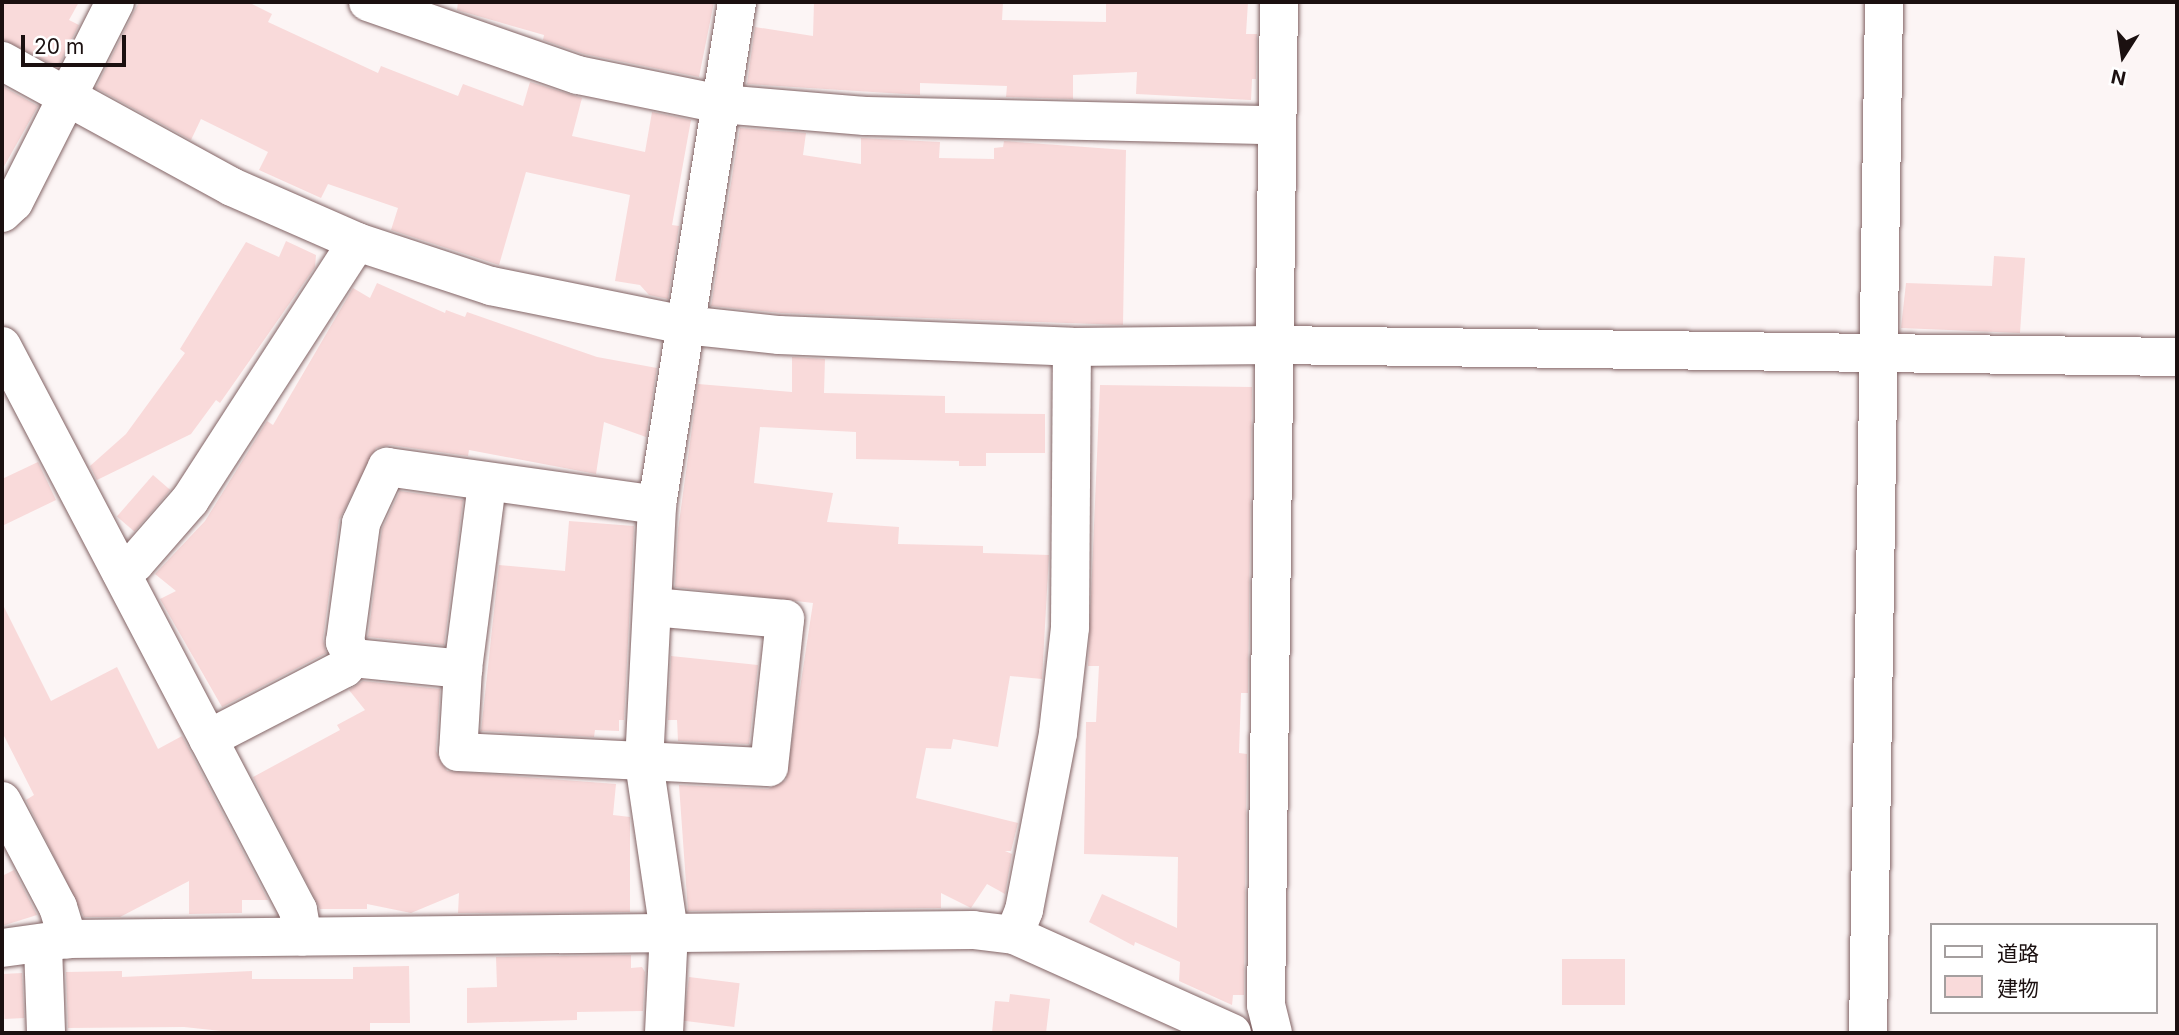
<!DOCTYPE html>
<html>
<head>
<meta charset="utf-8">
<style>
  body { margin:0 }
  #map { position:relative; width:2179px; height:1035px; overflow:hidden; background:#fcf5f5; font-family:Inter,"Noto Sans JP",sans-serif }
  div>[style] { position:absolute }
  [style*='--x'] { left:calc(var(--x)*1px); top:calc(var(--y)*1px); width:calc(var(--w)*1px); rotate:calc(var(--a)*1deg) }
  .building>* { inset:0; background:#f9dada; transform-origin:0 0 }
  .roads { filter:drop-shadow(0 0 2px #826465) drop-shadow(0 0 2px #826465) }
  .minor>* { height:38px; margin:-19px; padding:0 19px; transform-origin:19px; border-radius:19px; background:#fff }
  span { translate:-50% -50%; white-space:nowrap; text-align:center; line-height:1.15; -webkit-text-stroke:5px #fff; paint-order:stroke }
  .frame { position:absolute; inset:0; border:4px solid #1b1010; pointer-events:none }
  .legend { position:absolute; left:1930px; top:923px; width:228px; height:91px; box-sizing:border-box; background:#fff; border:2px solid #a49f9f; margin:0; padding:9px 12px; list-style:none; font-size:21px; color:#1b1010 }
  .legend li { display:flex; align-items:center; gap:14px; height:35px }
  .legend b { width:35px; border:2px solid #a49f9f }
  .north { position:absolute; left:2088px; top:21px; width:70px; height:70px; -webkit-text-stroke:5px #fff; paint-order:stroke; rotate:192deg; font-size:19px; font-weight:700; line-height:28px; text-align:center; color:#1b1010 }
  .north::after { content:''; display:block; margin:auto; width:24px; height:32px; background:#1b1010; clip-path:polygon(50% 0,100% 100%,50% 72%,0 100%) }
  .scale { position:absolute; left:21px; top:35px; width:105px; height:32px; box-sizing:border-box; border:4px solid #1b1010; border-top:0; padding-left:9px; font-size:21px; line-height:24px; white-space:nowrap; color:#1b1010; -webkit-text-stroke:5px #fff; paint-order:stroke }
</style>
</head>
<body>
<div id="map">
  <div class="building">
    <i style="clip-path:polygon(2px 2px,79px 2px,69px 20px,79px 25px,58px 67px,2px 39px)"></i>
    <i style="clip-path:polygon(139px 2px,248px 2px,272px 14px,268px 22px,378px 73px,381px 66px,458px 96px,463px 84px,523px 106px,530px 82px,582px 98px,572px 136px,645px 152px,652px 112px,691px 120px,672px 225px,679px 226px,668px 299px,649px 295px,640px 285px,615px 281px,630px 195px,526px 172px,499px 265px,391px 230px,398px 208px,328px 184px,321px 198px,259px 170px,268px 152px,201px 119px,191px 140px,96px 88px)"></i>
    <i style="clip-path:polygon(458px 2px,714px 2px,699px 77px,584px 54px,543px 40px,544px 35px,457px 10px)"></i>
    <i style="clip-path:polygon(814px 2px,1003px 2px,1002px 20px,1106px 22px,1106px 2px,1248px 2px,1246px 34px,1257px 34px,1256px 79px,1252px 79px,1251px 100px,1136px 94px,1137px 72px,1073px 75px,1073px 99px,1006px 97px,1007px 86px,920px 83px,920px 95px,747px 84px,755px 27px,813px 36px)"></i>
    <i style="clip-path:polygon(2px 86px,38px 106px,2px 170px)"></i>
    <i style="clip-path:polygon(740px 128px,806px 133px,803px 155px,861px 164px,861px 138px,940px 142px,939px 158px,994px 159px,994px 148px,1003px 147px,1004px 141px,1126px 150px,1123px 325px,781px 313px,711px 306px)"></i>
    <i style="clip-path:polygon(286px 241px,316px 255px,315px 267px,220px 403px,216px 400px,191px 434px,97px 480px,90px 466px,126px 434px,185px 353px,180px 349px,246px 242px,279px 257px)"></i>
    <i style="clip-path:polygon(1994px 256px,2025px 258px,2020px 333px,1901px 328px,1906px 283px,1992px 286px)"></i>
    <i style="clip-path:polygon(377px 283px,445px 313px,446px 310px,465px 317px,467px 312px,597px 357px,657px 368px,646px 437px,604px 422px,596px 474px,469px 450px,468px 456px,390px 445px,376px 448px,339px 520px,323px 639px,326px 653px,222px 707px,160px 599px,176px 591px,155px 574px,205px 521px,267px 421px,273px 425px,353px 288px,370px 298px)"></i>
    <i style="clip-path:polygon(792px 357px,825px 359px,824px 393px,945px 396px,945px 413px,1045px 414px,1045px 453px,986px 453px,986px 466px,959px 466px,959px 461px,856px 459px,856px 432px,760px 427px,754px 483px,833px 493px,827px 522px,899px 527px,898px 544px,983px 546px,983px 553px,1049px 555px,1042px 679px,1010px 676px,998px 747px,953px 739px,951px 749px,926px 748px,916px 798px,1018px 823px,1011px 851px,1005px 851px,1012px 854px,1005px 894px,987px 884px,971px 908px,941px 893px,941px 908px,688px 911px,679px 785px,768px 789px,786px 780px,813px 603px,675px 587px,678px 530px,698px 384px,792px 392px)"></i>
    <i style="clip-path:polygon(1100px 385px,1252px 387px,1248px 693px,1241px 693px,1239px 753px,1247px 754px,1244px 995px,1233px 995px,1232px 1005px,1179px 981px,1180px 962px,1135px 942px,1134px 946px,1089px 922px,1102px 894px,1177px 928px,1178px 857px,1084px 854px,1086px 722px,1096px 722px,1099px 666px,1088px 666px)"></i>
    <i style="clip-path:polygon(38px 462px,56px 500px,2px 526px,2px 479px)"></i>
    <i style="left:153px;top:475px;width:23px;height:55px;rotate:41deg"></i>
    <i style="clip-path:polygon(400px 491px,463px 500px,444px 645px,368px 637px,382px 529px)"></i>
    <i style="clip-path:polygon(569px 521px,634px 526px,624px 720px,619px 720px,619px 731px,595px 730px,594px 737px,481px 731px,499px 565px,565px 571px)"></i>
    <i style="clip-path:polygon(2px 603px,51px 701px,117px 667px,158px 749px,182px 736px,268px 900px,242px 900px,242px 913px,189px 914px,189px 881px,120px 917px,84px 917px,26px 800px,34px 795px,2px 732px)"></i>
    <i style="clip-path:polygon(671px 656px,758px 665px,749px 744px,678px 741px,677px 720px,668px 720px)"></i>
    <i style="clip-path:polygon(363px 681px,440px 689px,436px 751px,447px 771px,616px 784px,613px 815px,630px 817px,630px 912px,458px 913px,459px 893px,411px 913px,367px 904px,367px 909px,320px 909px,253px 777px,340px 730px,337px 725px,365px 710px,349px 690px)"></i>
    <i style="clip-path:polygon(14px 870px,37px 915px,2px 926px,2px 876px)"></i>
    <i style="clip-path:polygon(631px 955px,631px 968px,642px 967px,645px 972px,643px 1011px,577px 1012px,577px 1020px,467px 1023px,467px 988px,497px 987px,496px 957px)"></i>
    <i style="left:1562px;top:959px;width:63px;height:46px"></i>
    <i style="clip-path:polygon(409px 966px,410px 1023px,370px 1023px,370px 1033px,240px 1033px,184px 1027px,68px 1028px,66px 972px,122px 971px,122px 977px,252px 971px,252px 979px,353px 979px,353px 967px)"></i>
    <i style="left:22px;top:973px;width:45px;height:20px;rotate:87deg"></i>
    <i style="left:689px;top:977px;width:51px;height:44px;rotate:7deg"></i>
    <i style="clip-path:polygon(1010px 994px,1050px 999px,1046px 1033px,992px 1033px,995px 1001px,1009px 1002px)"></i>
  </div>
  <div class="roads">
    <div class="minor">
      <i style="--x:368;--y:2;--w:222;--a:19.2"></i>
      <i style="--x:578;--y:75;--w:146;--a:11.5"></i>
      <i style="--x:721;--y:104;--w:144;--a:4.8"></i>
      <i style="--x:865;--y:116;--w:411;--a:1.3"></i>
      <i style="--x:2;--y:61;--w:262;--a:28.7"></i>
      <i style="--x:232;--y:187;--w:137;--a:23.7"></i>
      <i style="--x:357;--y:242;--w:141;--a:18.2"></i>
      <i style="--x:491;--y:286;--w:198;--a:11.4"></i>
      <i style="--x:685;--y:325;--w:95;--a:6.1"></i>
      <i style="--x:779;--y:335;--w:293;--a:2.3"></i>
      <i style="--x:1072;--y:347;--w:201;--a:-0.6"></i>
      <i style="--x:1273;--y:345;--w:904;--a:0.76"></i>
      <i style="--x:2;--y:213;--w:16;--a:-43"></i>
      <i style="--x:14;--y:202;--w:224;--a:-63.2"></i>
      <i style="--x:2;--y:346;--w:637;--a:62.31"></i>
      <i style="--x:298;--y:910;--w:27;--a:80"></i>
      <i style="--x:487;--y:484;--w:187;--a:97.4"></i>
      <i style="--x:463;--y:669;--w:83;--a:93.4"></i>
      <i style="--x:458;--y:752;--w:311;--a:2.8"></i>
      <i style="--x:769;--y:767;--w:149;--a:-83.8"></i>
      <i style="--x:785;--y:619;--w:133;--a:-174.8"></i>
      <i style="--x:121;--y:572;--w:17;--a:-33"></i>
      <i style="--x:135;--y:563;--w:84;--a:-48.9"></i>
      <i style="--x:190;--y:500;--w:307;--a:-57.1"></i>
      <i style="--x:353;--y:658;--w:18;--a:-117"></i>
      <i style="--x:345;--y:642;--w:120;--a:-82.3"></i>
      <i style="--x:361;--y:523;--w:62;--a:-65.1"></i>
      <i style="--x:387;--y:467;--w:273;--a:8"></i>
      <i style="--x:208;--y:739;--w:154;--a:-27.4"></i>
      <i style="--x:345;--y:668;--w:13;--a:-51"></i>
      <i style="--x:353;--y:658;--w:111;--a:5.7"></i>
      <i style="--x:2;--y:801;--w:120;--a:62.2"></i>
      <i style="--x:58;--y:907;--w:34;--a:73"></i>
      <i style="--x:1014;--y:935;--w:27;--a:-68"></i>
      <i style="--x:1024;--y:910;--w:180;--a:-79.1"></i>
      <i style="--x:1058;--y:733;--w:106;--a:-83.5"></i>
      <i style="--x:1070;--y:628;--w:281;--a:-89.6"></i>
      <i style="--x:43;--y:946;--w:87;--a:88"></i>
      <i style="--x:2;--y:948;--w:67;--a:-7.8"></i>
      <i style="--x:68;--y:939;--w:905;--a:-0.57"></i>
      <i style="--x:973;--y:930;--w:41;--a:7"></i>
      <i style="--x:1014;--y:935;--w:239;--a:24.2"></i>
      <i style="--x:664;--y:1033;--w:101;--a:-87.2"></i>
      <i style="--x:669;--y:932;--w:171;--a:-98.4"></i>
      <i style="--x:644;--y:763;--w:258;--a:-87.1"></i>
      <i style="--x:657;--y:505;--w:509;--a:-80.96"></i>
      <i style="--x:1273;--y:1033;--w:29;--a:-104"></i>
      <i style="--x:1266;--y:1005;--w:1003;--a:-89.26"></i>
      <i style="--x:1868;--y:1033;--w:1031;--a:-89.11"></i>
    </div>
  </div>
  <div class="frame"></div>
  <ul class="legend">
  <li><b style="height:9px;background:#fff"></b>道路</li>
  <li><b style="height:19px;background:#f9dada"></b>建物</li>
  </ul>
  <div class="north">N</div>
  <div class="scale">20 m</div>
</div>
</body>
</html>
